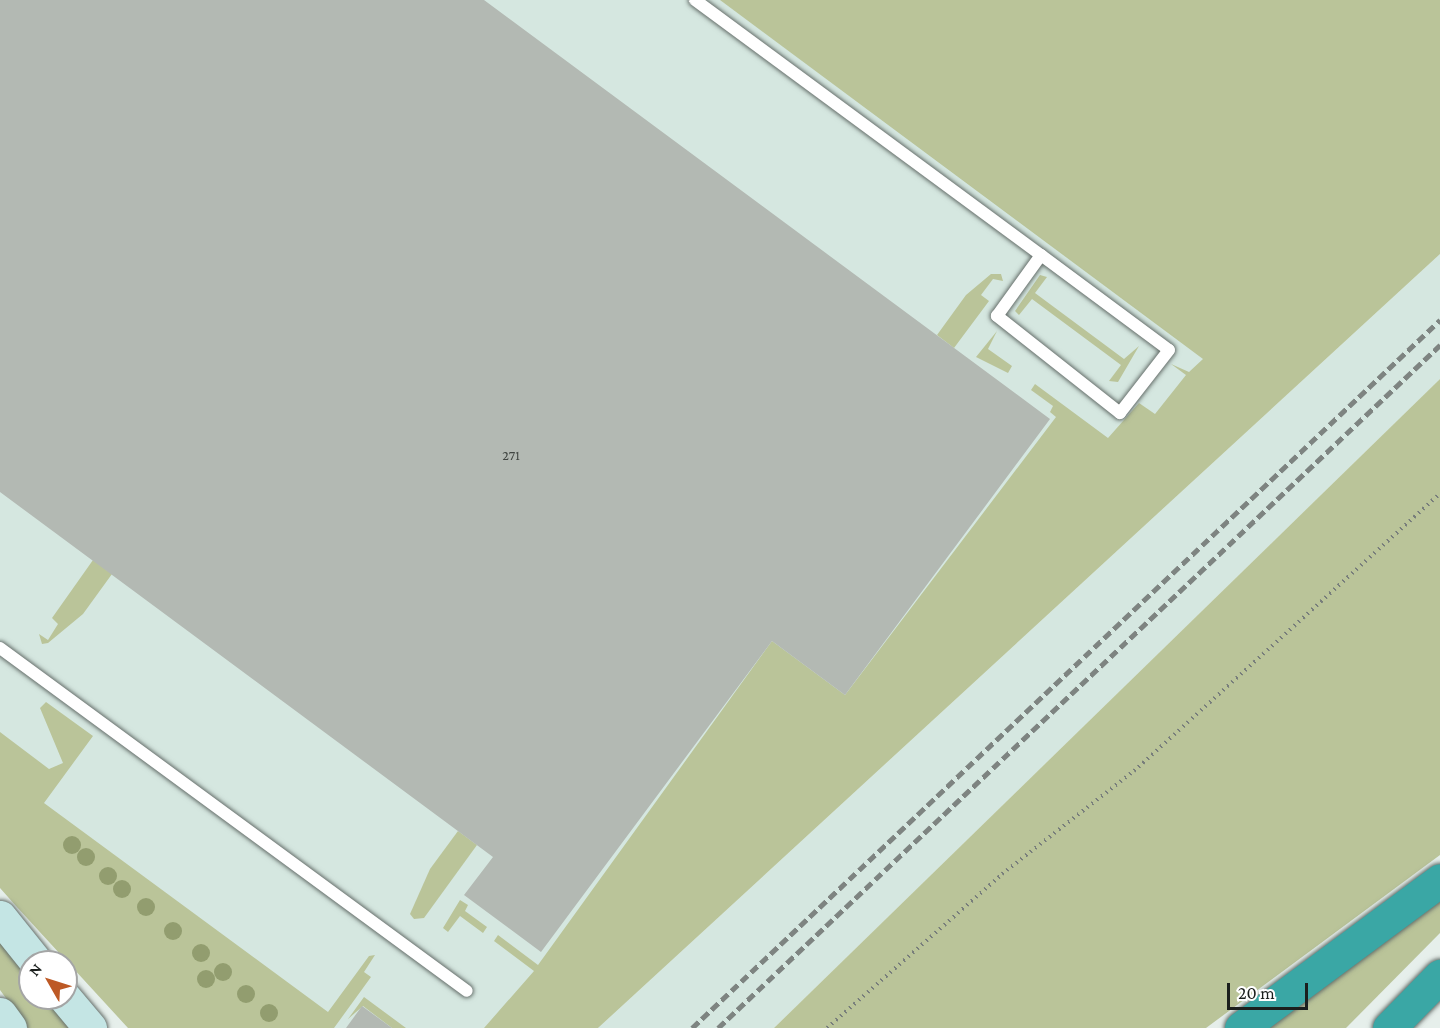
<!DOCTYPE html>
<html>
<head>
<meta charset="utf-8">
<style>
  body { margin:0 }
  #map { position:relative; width:1440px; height:1028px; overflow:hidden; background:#e6efeb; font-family:"Crimson Pro",serif }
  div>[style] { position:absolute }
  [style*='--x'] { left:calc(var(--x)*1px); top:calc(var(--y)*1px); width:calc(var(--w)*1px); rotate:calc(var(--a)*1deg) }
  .built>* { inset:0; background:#d5e7e0 }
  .green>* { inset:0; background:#bac499 }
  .building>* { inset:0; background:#b3b9b3 }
  .path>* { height:4px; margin-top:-2px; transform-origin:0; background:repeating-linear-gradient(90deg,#787e7b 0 1.5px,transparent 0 6px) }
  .roads { filter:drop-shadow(0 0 2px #666f6b) drop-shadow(0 0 2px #666f6b) }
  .lane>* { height:12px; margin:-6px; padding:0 6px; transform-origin:6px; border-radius:6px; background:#fff }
  .secondary>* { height:33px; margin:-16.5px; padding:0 16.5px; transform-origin:16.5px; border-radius:16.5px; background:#c4e5e4 }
  .highway>* { height:33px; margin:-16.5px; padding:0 16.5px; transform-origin:16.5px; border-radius:16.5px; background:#3aa7a5 }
  .rail>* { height:4.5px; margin-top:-2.25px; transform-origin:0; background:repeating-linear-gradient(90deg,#7e8481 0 9px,transparent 0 13.5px) }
  .trees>* { width:18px; height:18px; margin:-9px; border-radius:50%; background:#929d6f }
  span { translate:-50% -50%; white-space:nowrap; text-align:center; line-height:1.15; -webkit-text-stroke:6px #fff; paint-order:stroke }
  .number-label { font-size:14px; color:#414642 }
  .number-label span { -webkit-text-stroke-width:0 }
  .north { position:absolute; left:18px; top:950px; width:60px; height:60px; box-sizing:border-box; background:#fff; border:2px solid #a4a5a5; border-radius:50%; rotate:309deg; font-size:16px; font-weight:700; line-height:24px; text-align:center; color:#1b1f1d }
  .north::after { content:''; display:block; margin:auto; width:21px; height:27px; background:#bd5925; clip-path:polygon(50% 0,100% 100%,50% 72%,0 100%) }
  .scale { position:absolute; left:1227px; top:983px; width:81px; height:27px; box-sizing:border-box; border:3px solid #1b1f1d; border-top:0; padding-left:8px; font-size:18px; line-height:21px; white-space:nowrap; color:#1b1f1d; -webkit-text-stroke:4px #fff; paint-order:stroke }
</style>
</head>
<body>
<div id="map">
  <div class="built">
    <i style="clip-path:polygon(0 0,1440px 0,1440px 188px,550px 1028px,236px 1028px,0 769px)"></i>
    <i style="clip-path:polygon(1440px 254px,1440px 379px,774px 1028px,598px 1028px)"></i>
  </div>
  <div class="green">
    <i style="clip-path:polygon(720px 0,1440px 0,1440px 254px,598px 1028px,484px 1028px,534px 971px,494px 941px,498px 935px,538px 965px,772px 641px,845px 695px,1056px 417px,1050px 412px,1053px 406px,1031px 390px,1035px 384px,1108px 438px,1139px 403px,1155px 414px,1186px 375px,1171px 364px,1189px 372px,1203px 359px)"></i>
    <i style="clip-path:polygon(991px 274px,1001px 274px,1003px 281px,993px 279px,981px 295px,989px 301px,954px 348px,937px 335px,966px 295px)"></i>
    <i style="clip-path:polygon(1040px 275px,1047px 277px,1035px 293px,1124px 359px,1139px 346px,1118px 382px,1109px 381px,1121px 365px,1032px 299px,1019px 315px,1015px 311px)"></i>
    <i style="clip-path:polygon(997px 331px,988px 349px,1012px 366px,1008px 373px,976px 357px)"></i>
    <i style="clip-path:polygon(1440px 379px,1440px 855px,1206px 1028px,774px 1028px)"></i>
    <i style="clip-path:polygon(93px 560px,112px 574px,83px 614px,48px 643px,42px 644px,39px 634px,48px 640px,58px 624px,52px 618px)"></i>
    <i style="clip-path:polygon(46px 702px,93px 736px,44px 803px,328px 1012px,369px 956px,375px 955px,364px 972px,371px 977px,334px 1028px,128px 1028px,16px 906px,0 888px,0 732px,49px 769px,63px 763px,40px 708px)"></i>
    <i style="clip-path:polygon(458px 831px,477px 845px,424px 918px,414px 919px,410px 914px,430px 869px)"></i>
    <i style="clip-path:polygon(460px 900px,468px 905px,465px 911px,487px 927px,483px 933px,460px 916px,448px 932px,443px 928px)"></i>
    <i style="clip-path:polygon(1440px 900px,1440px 933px,1346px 1028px,1269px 1028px)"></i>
    <i style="clip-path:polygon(0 943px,30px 980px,30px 998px,45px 998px,69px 1028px,28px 1028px,0 990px)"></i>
    <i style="clip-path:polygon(364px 997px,406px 1028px,392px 1028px,363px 1006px,348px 1019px)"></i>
  </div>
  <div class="building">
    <i style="clip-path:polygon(0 0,484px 0,1050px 419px,845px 695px,772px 641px,541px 952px,464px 895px,493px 857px,0 492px)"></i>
    <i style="clip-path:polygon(362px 1006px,392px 1028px,346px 1028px)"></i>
  </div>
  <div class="path">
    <i style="--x:827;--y:1028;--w:233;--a:-41.3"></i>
    <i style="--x:1002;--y:874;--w:167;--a:-38"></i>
    <i style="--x:1134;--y:771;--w:413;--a:-42.2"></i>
  </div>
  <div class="roads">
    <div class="lane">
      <i style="--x:695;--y:0;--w:430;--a:36.4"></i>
      <i style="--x:1041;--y:255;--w:159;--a:36.6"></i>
      <i style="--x:1169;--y:350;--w:80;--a:127.9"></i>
      <i style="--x:1120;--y:413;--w:157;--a:-141.7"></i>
      <i style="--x:997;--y:316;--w:75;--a:-54.2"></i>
      <i style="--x:0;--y:648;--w:579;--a:36.3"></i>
    </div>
    <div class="secondary">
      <i style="--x:0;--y:917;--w:58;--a:51.3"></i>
      <i style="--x:65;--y:998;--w:39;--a:50"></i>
      <i style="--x:0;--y:1014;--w:17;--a:54"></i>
    </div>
    <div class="highway">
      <i style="--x:1241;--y:1028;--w:248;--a:-36.6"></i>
      <i style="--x:1389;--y:1028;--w:73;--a:-45.6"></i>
    </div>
  </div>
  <div class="rail">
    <i style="--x:692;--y:1028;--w:1030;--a:-43.43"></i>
    <i style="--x:718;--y:1028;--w:994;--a:-43.41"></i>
  </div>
  <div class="trees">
    <i style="left:72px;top:845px"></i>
    <i style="left:86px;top:857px"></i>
    <i style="left:108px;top:876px"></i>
    <i style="left:122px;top:889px"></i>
    <i style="left:146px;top:907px"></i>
    <i style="left:173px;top:931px"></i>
    <i style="left:201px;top:953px"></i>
    <i style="left:223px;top:972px"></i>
    <i style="left:206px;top:979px"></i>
    <i style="left:246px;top:994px"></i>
    <i style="left:269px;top:1013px"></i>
  </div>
  <div class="number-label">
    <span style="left:511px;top:455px">271</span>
  </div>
  <div class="north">N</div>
  <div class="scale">20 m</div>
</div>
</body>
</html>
